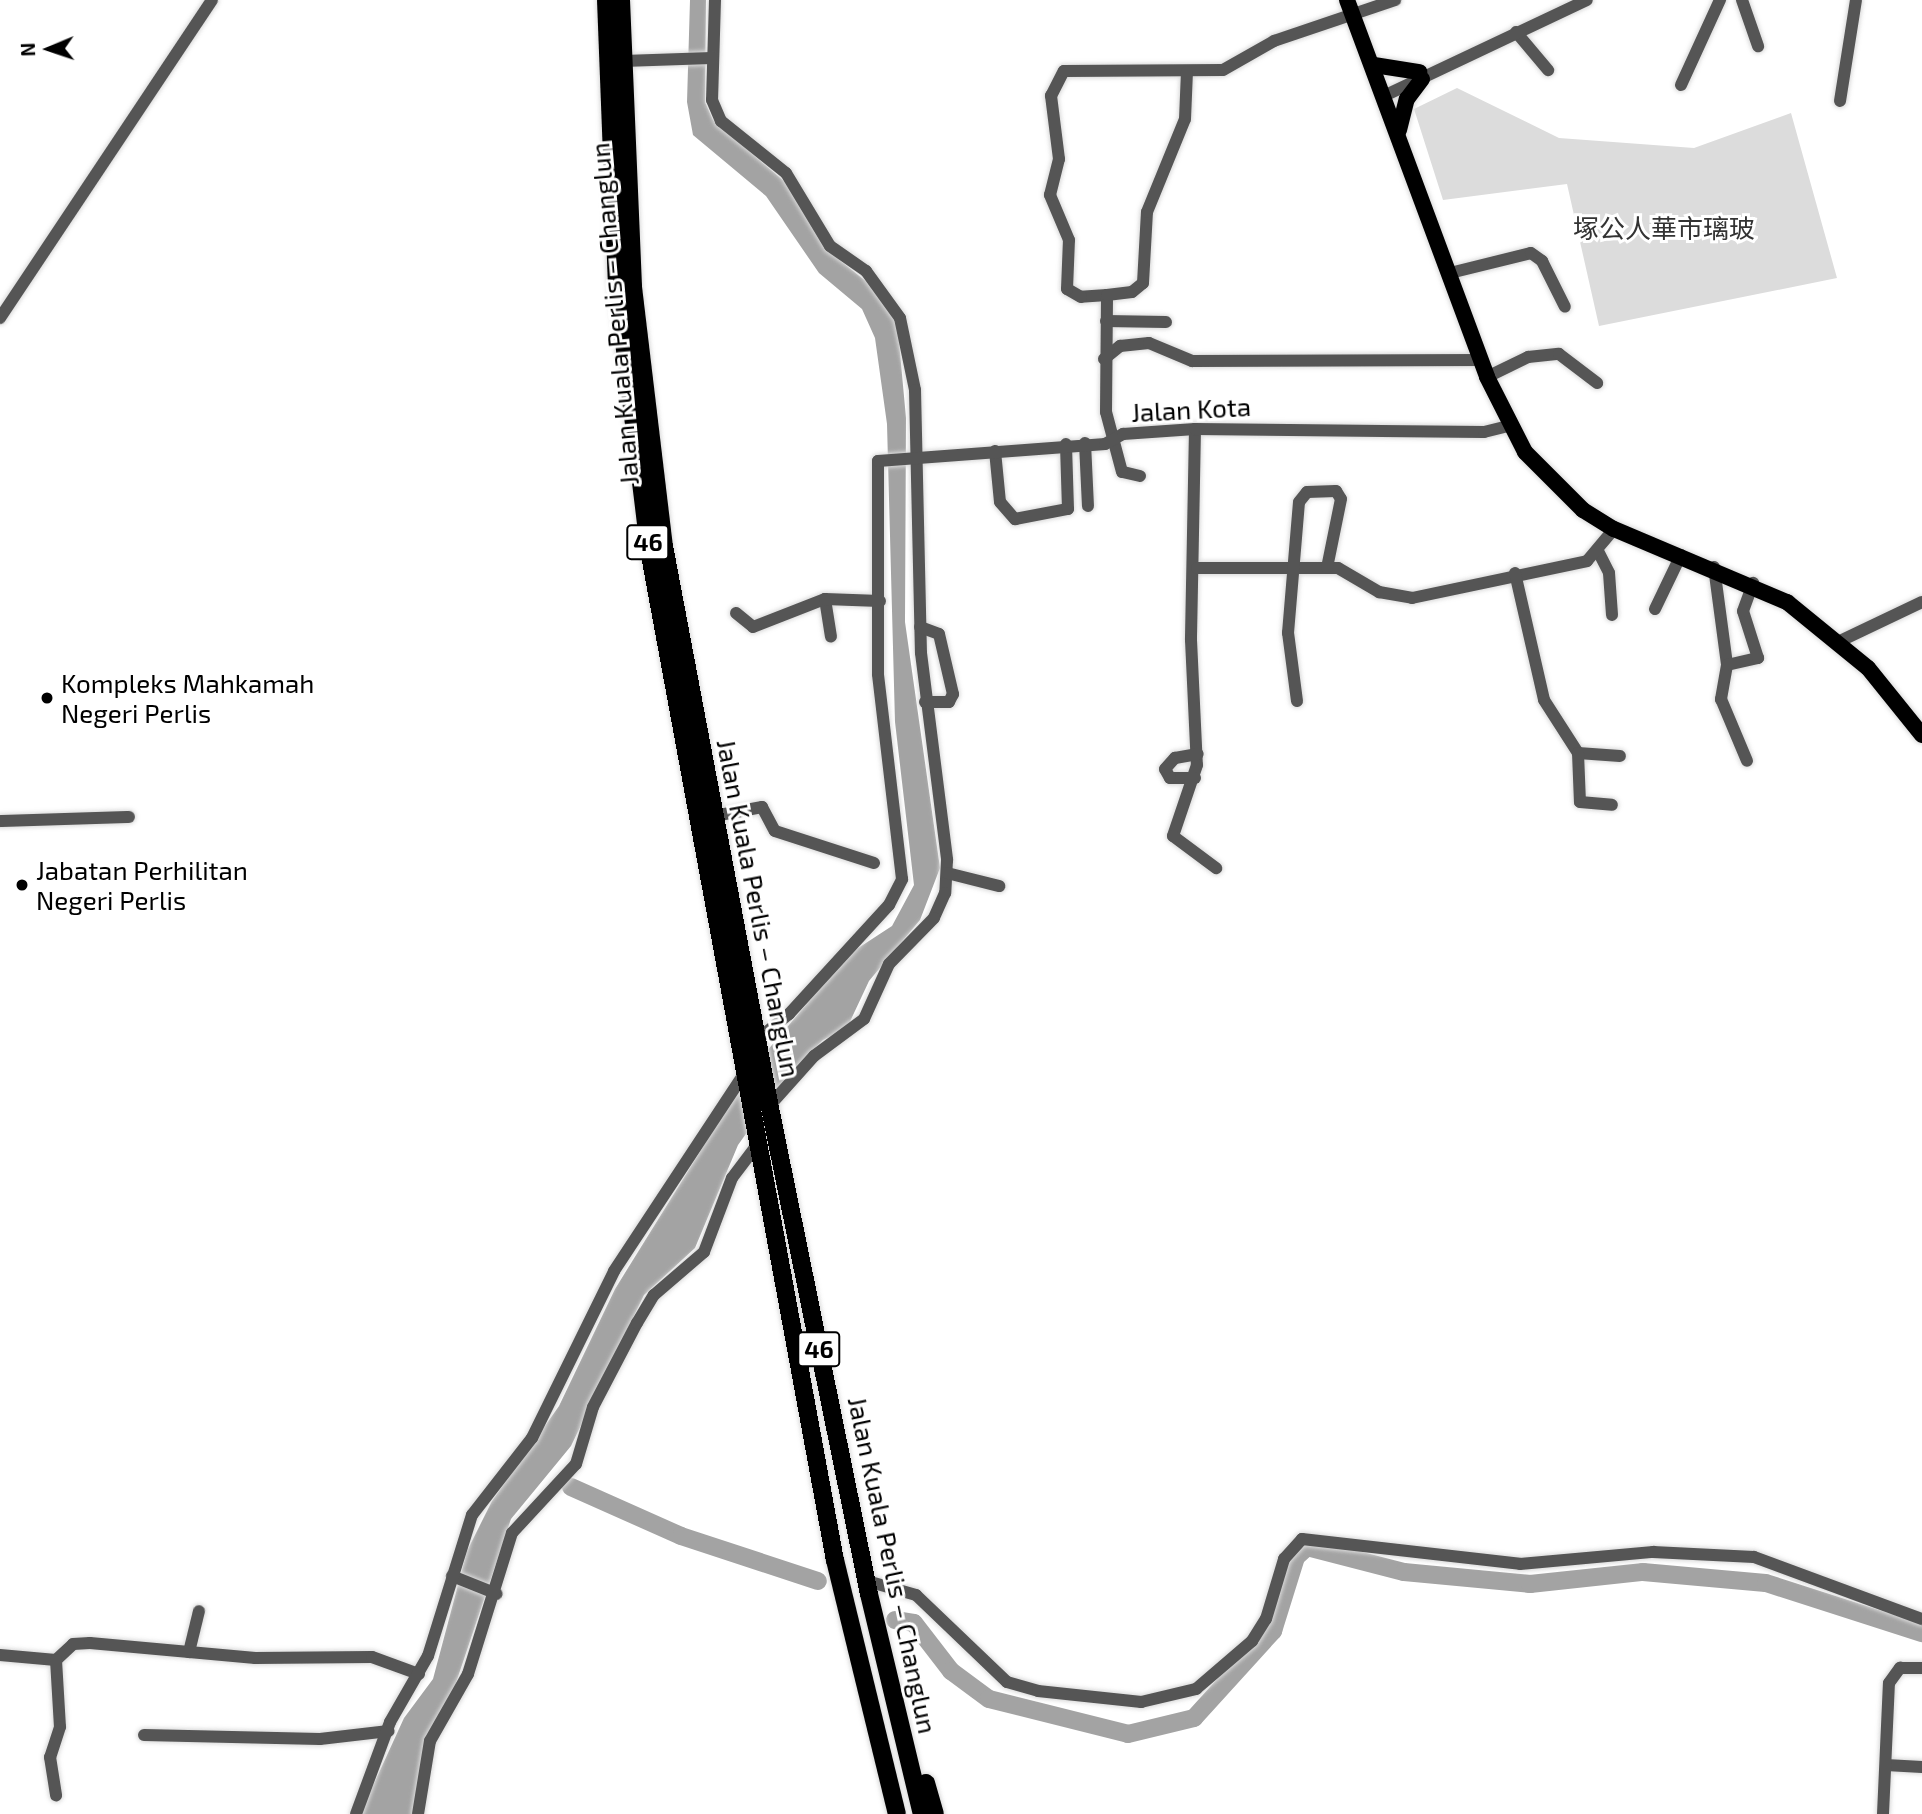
<!DOCTYPE html>
<html>
<head>
<meta charset="utf-8">
<style>
  body { margin:0 }
  #map { position:relative; width:1922px; height:1814px; overflow:hidden; background:#fff; font-family:"Exo 2","Noto Sans SC",sans-serif }
  div>[style] { position:absolute }
  [style*='--x'] { left:calc(var(--x)*1px); top:calc(var(--y)*1px); width:calc(var(--w)*1px); rotate:calc(var(--a)*1deg) }
  .green>* { inset:0; background:#dcdcdc }
  .water>* { inset:0; background:#a3a3a3 }
  .river>* { height:18px; margin:-9px; padding:0 9px; transform-origin:9px; border-radius:9px; background:#a3a3a3 }
  .roads { filter:drop-shadow(0 0 2px #dbdbdb) drop-shadow(0 0 2px #dbdbdb) }
  .minor>* { height:12px; margin:-6px; padding:0 6px; transform-origin:6px; border-radius:6px; background:#555 }
  .major>* { height:16px; margin:-8px; padding:0 8px; transform-origin:8px; border-radius:8px; background:#000 }
  .highway>* { height:18px; margin:-9px; padding:0 9px; transform-origin:9px; border-radius:9px; background:#000 }
  .dots>* { width:19px; height:19px; translate:-50% -50%; box-sizing:border-box; border:4px solid #fff; border-radius:50% }
  span { translate:-50% -50%; white-space:nowrap; text-align:center; line-height:1.15; -webkit-text-stroke:6px #fff; paint-order:stroke }
  .shield-label span { padding:2px 5px; background:#fff; border:2px solid; border-radius:5px; -webkit-text-stroke-width:0 }
  .shield-label { font-size:24px; color:#000; font-weight:700 }
  .park-label { font-size:26px; color:#333 }
  .street-label { font-size:26px; color:#000 }
  .poi-label { font-size:26px; color:#000 }
  .left { translate:0 -50%; text-align:left }
  .north { position:absolute; left:14px; top:14px; width:70px; height:70px; -webkit-text-stroke:5px #fff; paint-order:stroke; rotate:268deg; font-size:19px; font-weight:700; line-height:28px; text-align:center; color:#000 }
  .north::after { content:''; display:block; margin:auto; width:24px; height:32px; background:#000; clip-path:polygon(50% 0,100% 100%,50% 72%,0 100%) }
</style>
</head>
<body>
<div id="map">
  <div class="green">
    <i style="clip-path:polygon(1457px 88px,1559px 138px,1694px 148px,1791px 113px,1837px 278px,1599px 326px,1567px 184px,1443px 200px,1414px 109px)"></i>
  </div>
  <div class="water">
    <i style="clip-path:polygon(690px 0,706px 0,705px 102px,713px 120px,785px 182px,832px 254px,878px 291px,897px 320px,906px 418px,905px 622px,940px 868px,920px 920px,869px 981px,847px 1028px,823px 1040px,787px 1076px,738px 1145px,695px 1248px,644px 1295px,571px 1446px,511px 1519px,412px 1814px,360px 1814px,404px 1718px,433px 1679px,467px 1551px,492px 1501px,559px 1406px,615px 1289px,750px 1071px,849px 954px,892px 926px,914px 885px,895px 722px,887px 424px,875px 338px,862px 309px,819px 273px,766px 196px,693px 135px,687px 102px)"></i>
  </div>
  <div class="river">
    <i style="--x:571;--y:1487;--w:120;--a:24"></i>
    <i style="--x:681;--y:1536;--w:144;--a:18.2"></i>
    <i style="--x:895;--y:1620;--w:19;--a:9"></i>
    <i style="--x:914;--y:1623;--w:61;--a:52.4"></i>
    <i style="--x:951;--y:1671;--w:47;--a:36.4"></i>
    <i style="--x:989;--y:1699;--w:143;--a:14.1"></i>
    <i style="--x:1128;--y:1734;--w:68;--a:-13.6"></i>
    <i style="--x:1194;--y:1718;--w:118;--a:-47.8"></i>
    <i style="--x:1273;--y:1631;--w:77;--a:-72.7"></i>
    <i style="--x:1296;--y:1557;--w:15;--a:-42"></i>
    <i style="--x:1307;--y:1547;--w:100;--a:14.5"></i>
    <i style="--x:1404;--y:1572;--w:127;--a:5.4"></i>
    <i style="--x:1530;--y:1584;--w:114;--a:-6.1"></i>
    <i style="--x:1643;--y:1572;--w:123;--a:5.1"></i>
    <i style="--x:1766;--y:1583;--w:164;--a:17.8"></i>
  </div>
  <div class="roads">
    <div class="minor">
      <i style="--x:715;--y:0;--w:100;--a:91.7"></i>
      <i style="--x:712;--y:100;--w:23;--a:67"></i>
      <i style="--x:721;--y:121;--w:83;--a:38.7"></i>
      <i style="--x:786;--y:173;--w:85;--a:58.9"></i>
      <i style="--x:830;--y:246;--w:44;--a:34.8"></i>
      <i style="--x:866;--y:271;--w:58;--a:54.1"></i>
      <i style="--x:900;--y:318;--w:74;--a:78.2"></i>
      <i style="--x:915;--y:390;--w:263;--a:88.7"></i>
      <i style="--x:921;--y:653;--w:209;--a:82.8"></i>
      <i style="--x:947;--y:860;--w:33;--a:93"></i>
      <i style="--x:945;--y:893;--w:27;--a:114"></i>
      <i style="--x:934;--y:918;--w:64;--a:134.4"></i>
      <i style="--x:889;--y:964;--w:60;--a:114.4"></i>
      <i style="--x:864;--y:1019;--w:62;--a:143.5"></i>
      <i style="--x:814;--y:1056;--w:66;--a:131.9"></i>
      <i style="--x:1742;--y:0;--w:49;--a:70.8"></i>
      <i style="--x:1516;--y:32;--w:50;--a:49.9"></i>
      <i style="--x:622;--y:61;--w:91;--a:-1.9"></i>
      <i style="--x:1681;--y:85;--w:94;--a:-65.4"></i>
      <i style="--x:1386;--y:95;--w:222;--a:-25.3"></i>
      <i style="--x:1840;--y:101;--w:102;--a:-81"></i>
      <i style="--x:1450;--y:273;--w:83;--a:-13.9"></i>
      <i style="--x:1531;--y:253;--w:14;--a:36"></i>
      <i style="--x:1542;--y:261;--w:51;--a:63.4"></i>
      <i style="--x:1107;--y:295;--w:26;--a:176"></i>
      <i style="--x:1081;--y:297;--w:16;--a:-150"></i>
      <i style="--x:1067;--y:289;--w:49;--a:-87.7"></i>
      <i style="--x:1069;--y:240;--w:49;--a:-112.9"></i>
      <i style="--x:1050;--y:195;--w:37;--a:-76"></i>
      <i style="--x:1059;--y:159;--w:64;--a:-97.2"></i>
      <i style="--x:1051;--y:96;--w:28;--a:-63"></i>
      <i style="--x:1064;--y:71;--w:159;--a:-0.4"></i>
      <i style="--x:1223;--y:70;--w:59;--a:-29.6"></i>
      <i style="--x:1274;--y:41;--w:128;--a:-18.7"></i>
      <i style="--x:0;--y:318;--w:382;--a:-56.3"></i>
      <i style="--x:1106;--y:321;--w:60;--a:1"></i>
      <i style="--x:1104;--y:359;--w:21;--a:-39"></i>
      <i style="--x:1120;--y:346;--w:29;--a:-6"></i>
      <i style="--x:1149;--y:343;--w:47;--a:22.7"></i>
      <i style="--x:1192;--y:361;--w:289;--a:-0.2"></i>
      <i style="--x:1487;--y:377;--w:46;--a:-26"></i>
      <i style="--x:1528;--y:357;--w:31;--a:-6"></i>
      <i style="--x:1559;--y:354;--w:48;--a:37.3"></i>
      <i style="--x:1195;--y:429;--w:211;--a:91.1"></i>
      <i style="--x:1191;--y:640;--w:125;--a:87.3"></i>
      <i style="--x:1197;--y:765;--w:75;--a:108.7"></i>
      <i style="--x:1173;--y:836;--w:54;--a:36.7"></i>
      <i style="--x:1085;--y:443;--w:63;--a:87.3"></i>
      <i style="--x:995;--y:451;--w:51;--a:84.4"></i>
      <i style="--x:1000;--y:502;--w:23;--a:49"></i>
      <i style="--x:1015;--y:519;--w:54;--a:-10.7"></i>
      <i style="--x:1068;--y:509;--w:65;--a:-91.8"></i>
      <i style="--x:1140;--y:476;--w:18;--a:-167"></i>
      <i style="--x:1122;--y:472;--w:62;--a:-104.9"></i>
      <i style="--x:1106;--y:412;--w:117;--a:-89.5"></i>
      <i style="--x:1107;--y:295;--w:25;--a:-7"></i>
      <i style="--x:1132;--y:292;--w:14;--a:-39"></i>
      <i style="--x:1143;--y:283;--w:71;--a:-86.8"></i>
      <i style="--x:1147;--y:212;--w:100;--a:-67.8"></i>
      <i style="--x:1185;--y:119;--w:47;--a:-87.6"></i>
      <i style="--x:1599;--y:553;--w:22;--a:63"></i>
      <i style="--x:1609;--y:573;--w:42;--a:85.9"></i>
      <i style="--x:1714;--y:567;--w:99;--a:82.4"></i>
      <i style="--x:1727;--y:665;--w:35;--a:100"></i>
      <i style="--x:1721;--y:699;--w:67;--a:67.2"></i>
      <i style="--x:1197;--y:568;--w:141;--a:0"></i>
      <i style="--x:1338;--y:568;--w:48;--a:30.3"></i>
      <i style="--x:1379;--y:592;--w:34;--a:10"></i>
      <i style="--x:1412;--y:598;--w:179;--a:-11.9"></i>
      <i style="--x:1587;--y:561;--w:42;--a:-49.8"></i>
      <i style="--x:1515;--y:573;--w:130;--a:77.1"></i>
      <i style="--x:1544;--y:700;--w:63;--a:57.3"></i>
      <i style="--x:1578;--y:753;--w:42;--a:4.1"></i>
      <i style="--x:825;--y:599;--w:38;--a:81"></i>
      <i style="--x:1655;--y:609;--w:60;--a:-64.3"></i>
      <i style="--x:736;--y:613;--w:22;--a:39"></i>
      <i style="--x:753;--y:627;--w:77;--a:-21.3"></i>
      <i style="--x:825;--y:599;--w:55;--a:2.1"></i>
      <i style="--x:920;--y:627;--w:20;--a:20"></i>
      <i style="--x:939;--y:634;--w:62;--a:76.9"></i>
      <i style="--x:953;--y:694;--w:9;--a:117"></i>
      <i style="--x:949;--y:702;--w:24;--a:180"></i>
      <i style="--x:1838;--y:642;--w:93;--a:-25.5"></i>
      <i style="--x:1727;--y:665;--w:32;--a:-13"></i>
      <i style="--x:1758;--y:658;--w:49;--a:-107.7"></i>
      <i style="--x:1743;--y:611;--w:30;--a:-70"></i>
      <i style="--x:1297;--y:701;--w:69;--a:-97.5"></i>
      <i style="--x:1288;--y:633;--w:131;--a:-85.2"></i>
      <i style="--x:1299;--y:502;--w:13;--a:-51"></i>
      <i style="--x:1307;--y:492;--w:29;--a:-2"></i>
      <i style="--x:1336;--y:491;--w:9;--a:58"></i>
      <i style="--x:1341;--y:499;--w:70;--a:101.5"></i>
      <i style="--x:1578;--y:753;--w:49;--a:87.7"></i>
      <i style="--x:1580;--y:802;--w:32;--a:5"></i>
      <i style="--x:1195;--y:778;--w:25;--a:180"></i>
      <i style="--x:1170;--y:778;--w:10;--a:-119"></i>
      <i style="--x:1165;--y:769;--w:15;--a:-48"></i>
      <i style="--x:1175;--y:758;--w:23;--a:-10"></i>
      <i style="--x:714;--y:816;--w:49;--a:-10.6"></i>
      <i style="--x:762;--y:807;--w:27;--a:62"></i>
      <i style="--x:775;--y:831;--w:104;--a:17.9"></i>
      <i style="--x:0;--y:821;--w:129;--a:-1.8"></i>
      <i style="--x:947;--y:873;--w:54;--a:14"></i>
      <i style="--x:758;--y:1039;--w:40;--a:-39"></i>
      <i style="--x:789;--y:1014;--w:148;--a:-47.5"></i>
      <i style="--x:889;--y:905;--w:29;--a:-63"></i>
      <i style="--x:902;--y:879;--w:206;--a:-96.7"></i>
      <i style="--x:878;--y:674;--w:213;--a:-90"></i>
      <i style="--x:878;--y:461;--w:228;--a:-4.3"></i>
      <i style="--x:1105;--y:444;--w:21;--a:-29"></i>
      <i style="--x:1123;--y:434;--w:72;--a:-4"></i>
      <i style="--x:1195;--y:429;--w:289;--a:0.6"></i>
      <i style="--x:1484;--y:432;--w:25;--a:-14"></i>
      <i style="--x:452;--y:1576;--w:48;--a:21.8"></i>
      <i style="--x:867;--y:1581;--w:51;--a:15.9"></i>
      <i style="--x:916;--y:1595;--w:126;--a:43.7"></i>
      <i style="--x:1007;--y:1682;--w:32;--a:16"></i>
      <i style="--x:1038;--y:1691;--w:104;--a:6.1"></i>
      <i style="--x:1141;--y:1702;--w:57;--a:-13.3"></i>
      <i style="--x:1196;--y:1689;--w:74;--a:-40.6"></i>
      <i style="--x:1252;--y:1641;--w:26;--a:-58"></i>
      <i style="--x:1266;--y:1619;--w:63;--a:-73.3"></i>
      <i style="--x:1284;--y:1559;--w:27;--a:-48"></i>
      <i style="--x:1302;--y:1539;--w:219;--a:6.5"></i>
      <i style="--x:1520;--y:1564;--w:134;--a:-5.2"></i>
      <i style="--x:1653;--y:1552;--w:101;--a:2.8"></i>
      <i style="--x:1754;--y:1557;--w:179;--a:20.3"></i>
      <i style="--x:189;--y:1652;--w:42;--a:-76.3"></i>
      <i style="--x:0;--y:1655;--w:56;--a:5.1"></i>
      <i style="--x:56;--y:1660;--w:23;--a:-43"></i>
      <i style="--x:73;--y:1644;--w:17;--a:-3"></i>
      <i style="--x:90;--y:1643;--w:166;--a:5.2"></i>
      <i style="--x:255;--y:1658;--w:117;--a:-0.5"></i>
      <i style="--x:372;--y:1657;--w:50;--a:19.9"></i>
      <i style="--x:56;--y:1660;--w:67;--a:86.6"></i>
      <i style="--x:60;--y:1727;--w:32;--a:108"></i>
      <i style="--x:50;--y:1757;--w:39;--a:81"></i>
      <i style="--x:144;--y:1735;--w:176;--a:1.3"></i>
      <i style="--x:320;--y:1739;--w:69;--a:-6.6"></i>
      <i style="--x:1886;--y:1765;--w:36;--a:3"></i>
      <i style="--x:356;--y:1814;--w:98;--a:-69.7"></i>
      <i style="--x:390;--y:1722;--w:76;--a:-60.1"></i>
      <i style="--x:428;--y:1656;--w:148;--a:-72.7"></i>
      <i style="--x:472;--y:1515;--w:98;--a:-52.1"></i>
      <i style="--x:532;--y:1438;--w:186;--a:-63.8"></i>
      <i style="--x:614;--y:1271;--w:236;--a:-56.6"></i>
      <i style="--x:418;--y:1814;--w:74;--a:-80.7"></i>
      <i style="--x:430;--y:1741;--w:77;--a:-60.4"></i>
      <i style="--x:468;--y:1674;--w:148;--a:-72.7"></i>
      <i style="--x:512;--y:1533;--w:94;--a:-47.2"></i>
      <i style="--x:576;--y:1464;--w:59;--a:-73.4"></i>
      <i style="--x:593;--y:1407;--w:95;--a:-62.4"></i>
      <i style="--x:637;--y:1323;--w:33;--a:-59"></i>
      <i style="--x:654;--y:1295;--w:66;--a:-40.7"></i>
      <i style="--x:704;--y:1252;--w:79;--a:-69.3"></i>
      <i style="--x:732;--y:1178;--w:41;--a:-52.9"></i>
      <i style="--x:1883;--y:1814;--w:131;--a:-87.4"></i>
      <i style="--x:1889;--y:1683;--w:19;--a:-54"></i>
      <i style="--x:1900;--y:1668;--w:22;--a:0"></i>
    </div>
    <div class="major">
      <i style="--x:1347;--y:0;--w:402;--a:69.6"></i>
      <i style="--x:1487;--y:377;--w:84;--a:63.1"></i>
      <i style="--x:1525;--y:452;--w:82;--a:45"></i>
      <i style="--x:1583;--y:510;--w:36;--a:32"></i>
      <i style="--x:1614;--y:529;--w:188;--a:22.9"></i>
      <i style="--x:1787;--y:602;--w:104;--a:39.2"></i>
      <i style="--x:1868;--y:668;--w:86;--a:51.1"></i>
      <i style="--x:1374;--y:65;--w:46;--a:8.8"></i>
      <i style="--x:1399;--y:130;--w:32;--a:-76"></i>
      <i style="--x:1407;--y:99;--w:25;--a:-53"></i>
    </div>
    <div class="highway">
      <i style="--x:606;--y:0;--w:284;--a:87.8"></i>
      <i style="--x:617;--y:284;--w:268;--a:83.1"></i>
      <i style="--x:649;--y:550;--w:1027;--a:79.57"></i>
      <i style="--x:835;--y:1560;--w:261;--a:76.3"></i>
      <i style="--x:621;--y:0;--w:287;--a:87.6"></i>
      <i style="--x:633;--y:287;--w:261;--a:83.2"></i>
      <i style="--x:664;--y:546;--w:567;--a:79.32"></i>
      <i style="--x:769;--y:1103;--w:501;--a:78.49"></i>
      <i style="--x:869;--y:1594;--w:226;--a:76.5"></i>
      <i style="--x:926;--y:1783;--w:32;--a:74"></i>
    </div>
  </div>
  <div class="dots">
    <i style="left:47px;top:698px;background:#000"></i>
    <i style="left:22px;top:885px;background:#000"></i>
  </div>
  <div class="shield-label">
    <span style="left:648px;top:542px">46</span>
    <span style="left:819px;top:1349px">46</span>
  </div>
  <div class="park-label">
    <span style="left:1664px;top:228px">塚公人華市璃玻</span>
  </div>
  <div class="street-label">
    <span style="left:614px;top:314px;rotate:-95deg">Jalan Kuala Perlis – Changlun</span>
    <span style="left:1191px;top:409px;rotate:-3deg">Jalan Kota</span>
    <span style="left:759px;top:908px;rotate:79deg">Jalan Kuala Perlis – Changlun</span>
    <span style="left:893px;top:1565px;rotate:78deg">Jalan Kuala Perlis – Changlun</span>
  </div>
  <div class="poi-label">
    <span class="left" style="left:61px;top:698px">Kompleks Mahkamah<br>Negeri Perlis</span>
    <span class="left" style="left:36px;top:885px">Jabatan Perhilitan<br>Negeri Perlis</span>
  </div>
  <div class="north">N</div>
</div>
</body>
</html>
